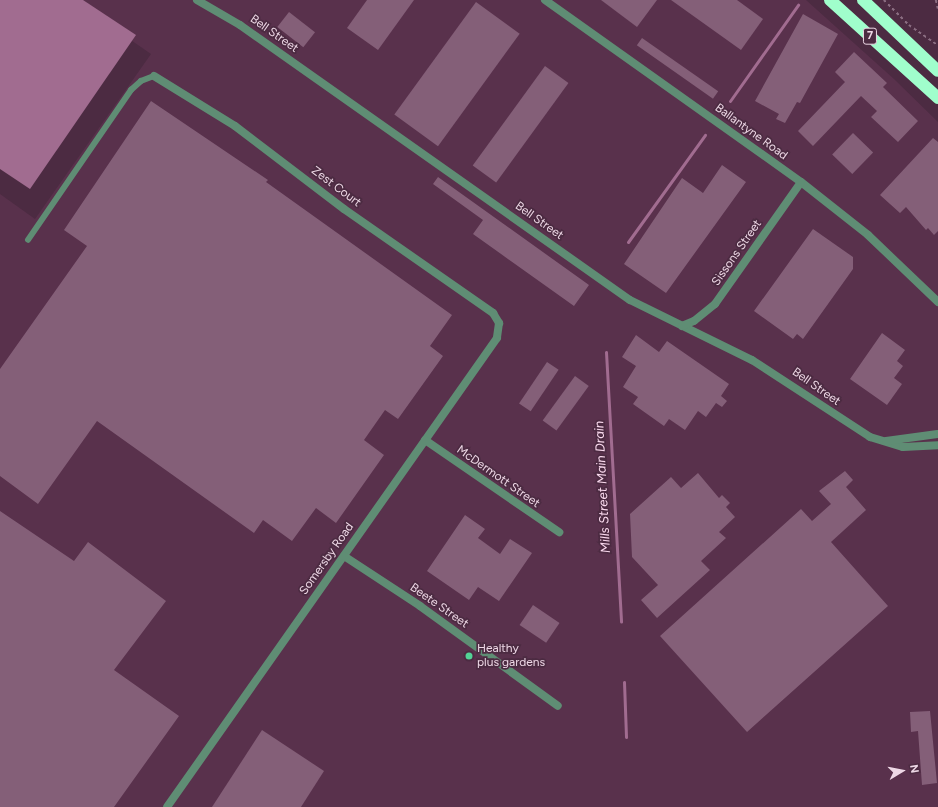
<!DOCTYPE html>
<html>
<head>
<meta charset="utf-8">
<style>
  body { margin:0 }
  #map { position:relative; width:938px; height:807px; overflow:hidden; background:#4c2b42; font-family:Figtree,sans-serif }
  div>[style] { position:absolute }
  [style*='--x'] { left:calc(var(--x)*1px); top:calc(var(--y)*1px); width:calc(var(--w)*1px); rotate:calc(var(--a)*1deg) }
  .built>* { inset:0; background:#59314c }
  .water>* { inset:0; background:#a16c90 }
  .stream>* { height:3px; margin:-1.5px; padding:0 1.5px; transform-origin:1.5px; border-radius:1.5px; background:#a16c90 }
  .building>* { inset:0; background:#845f78; transform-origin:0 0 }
  .path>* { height:1.5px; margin-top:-0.75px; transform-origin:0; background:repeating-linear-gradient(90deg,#8b6e82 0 3px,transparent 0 6px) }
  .service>* { height:5.5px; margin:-2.75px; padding:0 2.75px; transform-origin:2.75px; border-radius:2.75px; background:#5f8d74 }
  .minor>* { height:8px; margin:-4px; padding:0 4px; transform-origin:4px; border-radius:4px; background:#5f8d74 }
  .motorway>* { height:12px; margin:-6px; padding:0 6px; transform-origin:6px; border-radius:6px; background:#a0fecc }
  .dots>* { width:11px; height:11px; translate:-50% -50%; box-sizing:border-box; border:2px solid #4c2b42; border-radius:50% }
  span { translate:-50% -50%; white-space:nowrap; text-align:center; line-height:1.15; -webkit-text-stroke:3.5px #4c2b42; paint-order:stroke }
  .shield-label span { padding:1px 3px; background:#4c2b42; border:1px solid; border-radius:3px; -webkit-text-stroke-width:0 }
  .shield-label { font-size:11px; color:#eed8e6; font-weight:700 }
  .street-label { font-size:12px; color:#eed8e6 }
  .poi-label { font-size:12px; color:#eed8e6 }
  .left { translate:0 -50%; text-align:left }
  .water-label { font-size:13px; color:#fad9ee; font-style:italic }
  .north { position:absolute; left:882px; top:751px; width:40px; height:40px; -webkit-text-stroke:3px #4c2b42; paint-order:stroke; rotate:80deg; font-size:11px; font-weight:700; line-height:16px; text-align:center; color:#eed8e6 }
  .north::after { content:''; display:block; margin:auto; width:14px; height:18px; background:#eed8e6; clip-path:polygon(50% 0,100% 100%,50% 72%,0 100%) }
</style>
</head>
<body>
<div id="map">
  <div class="built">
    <i style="clip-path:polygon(73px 0,806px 0,894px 79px,938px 122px,938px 807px,0 807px,0 194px,35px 219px,151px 54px)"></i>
  </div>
  <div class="water">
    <i style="clip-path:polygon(0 0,83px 0,136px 35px,30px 189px,0 169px)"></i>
  </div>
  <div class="stream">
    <i style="--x:730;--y:101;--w:118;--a:-54.7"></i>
    <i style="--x:628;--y:242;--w:132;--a:-54.3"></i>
    <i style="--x:606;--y:352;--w:270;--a:86.8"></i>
    <i style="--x:624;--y:682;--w:55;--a:87.9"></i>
  </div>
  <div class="building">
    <i style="clip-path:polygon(367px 0,414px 0,378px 50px,347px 28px)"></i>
    <i style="clip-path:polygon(601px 0,657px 0,637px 27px)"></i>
    <i style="clip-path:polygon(671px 0,737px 0,763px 19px,741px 50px)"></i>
    <i style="left:476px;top:2px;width:54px;height:139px;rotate:36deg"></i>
    <i style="left:289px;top:12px;width:33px;height:19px;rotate:38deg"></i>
    <i style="clip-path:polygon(803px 14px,838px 34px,800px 103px,797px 102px,785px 123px,776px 119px,779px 114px,755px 101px)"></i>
    <i style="left:642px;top:38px;width:93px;height:9px;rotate:35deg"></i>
    <i style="clip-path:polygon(854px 52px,887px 83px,883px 87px,918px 121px,898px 142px,871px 117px,877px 111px,861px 96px,813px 146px,798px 131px,845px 82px,835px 72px)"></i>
    <i style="left:545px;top:66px;width:29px;height:123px;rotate:36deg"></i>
    <i style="clip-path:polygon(151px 101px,268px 180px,266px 182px,452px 315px,430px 346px,443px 356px,398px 419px,385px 410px,364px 440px,384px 455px,336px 523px,316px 508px,292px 541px,263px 520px,254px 533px,97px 421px,38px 504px,0 476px,0 369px,87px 246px,64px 230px)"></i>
    <i style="left:853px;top:133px;width:28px;height:30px;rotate:44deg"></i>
    <i style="clip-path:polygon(933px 138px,938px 142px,938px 231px,934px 235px,928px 228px,926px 230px,906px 207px,900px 213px,880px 195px)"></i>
    <i style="clip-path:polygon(722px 165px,746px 182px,666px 293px,624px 264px,682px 178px,703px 193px)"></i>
    <i style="clip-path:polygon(438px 177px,589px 285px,574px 306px,473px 234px,483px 220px,433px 184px)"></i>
    <i style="clip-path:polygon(813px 229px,853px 257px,853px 269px,803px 339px,797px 334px,793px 339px,754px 311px)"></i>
    <i style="clip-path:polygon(882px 333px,905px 350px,897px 361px,903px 366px,894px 378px,902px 384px,887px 405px,850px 379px)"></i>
    <i style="clip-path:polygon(636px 335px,659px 352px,667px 341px,729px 384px,721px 396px,727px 401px,722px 407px,716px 403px,706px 417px,698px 411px,685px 430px,669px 419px,664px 426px,633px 404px,638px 397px,623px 387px,636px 366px,622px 357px)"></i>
    <i style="left:547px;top:362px;width:14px;height:50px;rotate:34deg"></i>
    <i style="left:575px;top:376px;width:17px;height:55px;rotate:36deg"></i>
    <i style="clip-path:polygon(845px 471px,853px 480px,846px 487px,866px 510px,831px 542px,888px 606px,747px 732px,660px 636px,801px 509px,812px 521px,831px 504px,819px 491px)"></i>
    <i style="clip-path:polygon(698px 473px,719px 498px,722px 495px,730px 503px,726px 507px,735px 517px,719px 532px,726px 538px,701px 561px,710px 570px,657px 618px,641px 600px,658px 585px,632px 557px,630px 514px,671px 477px,681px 488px)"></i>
    <i style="clip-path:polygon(0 511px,74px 561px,88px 542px,166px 601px,114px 670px,179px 716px,114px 807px,0 807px)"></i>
    <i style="clip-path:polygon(465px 515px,485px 529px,478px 538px,500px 554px,510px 539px,532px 553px,499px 601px,478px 587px,469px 600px,427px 571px)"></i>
    <i style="left:533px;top:605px;width:32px;height:24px;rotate:34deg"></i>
    <i style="clip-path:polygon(930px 711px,937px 783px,922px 785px,918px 731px,911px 732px,910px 712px)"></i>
    <i style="clip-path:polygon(262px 730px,324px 771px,301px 807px,212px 807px)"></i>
  </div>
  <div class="path">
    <i style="--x:884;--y:0;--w:35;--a:45"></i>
    <i style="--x:909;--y:25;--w:35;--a:35"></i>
    <i style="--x:936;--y:0;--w:9;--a:77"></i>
  </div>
  <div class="service">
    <i style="--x:28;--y:240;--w:182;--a:-55.5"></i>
    <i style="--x:131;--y:90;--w:13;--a:-42"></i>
    <i style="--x:141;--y:81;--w:14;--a:-21"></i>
  </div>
  <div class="minor">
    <i style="--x:197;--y:0;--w:50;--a:30.2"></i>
    <i style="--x:240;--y:25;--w:477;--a:35.2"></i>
    <i style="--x:630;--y:300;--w:136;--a:26.2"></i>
    <i style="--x:752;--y:360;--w:141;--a:33.1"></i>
    <i style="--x:870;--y:437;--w:34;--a:17"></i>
    <i style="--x:903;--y:447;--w:35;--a:-3"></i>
    <i style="--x:545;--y:0;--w:314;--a:35.4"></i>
    <i style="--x:801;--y:182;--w:85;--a:38.3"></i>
    <i style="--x:868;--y:235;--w:97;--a:43.7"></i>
    <i style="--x:154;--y:76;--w:95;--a:31.7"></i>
    <i style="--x:235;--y:126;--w:137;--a:37.3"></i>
    <i style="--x:344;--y:209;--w:182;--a:34.9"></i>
    <i style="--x:493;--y:313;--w:12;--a:59"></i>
    <i style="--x:499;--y:323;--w:15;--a:98"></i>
    <i style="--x:497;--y:338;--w:573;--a:125.13"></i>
    <i style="--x:682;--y:326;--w:13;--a:-23"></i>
    <i style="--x:694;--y:321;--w:27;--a:-39"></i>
    <i style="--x:715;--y:304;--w:149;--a:-54.8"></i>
    <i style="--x:425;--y:440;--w:163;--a:34.5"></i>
    <i style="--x:886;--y:441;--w:52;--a:-7.7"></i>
    <i style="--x:344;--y:556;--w:91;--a:33.3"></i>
    <i style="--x:420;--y:606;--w:170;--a:35.9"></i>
  </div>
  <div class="motorway">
    <i style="--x:830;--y:0;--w:146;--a:42.2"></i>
    <i style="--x:863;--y:0;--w:103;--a:43.4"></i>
  </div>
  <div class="dots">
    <i style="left:469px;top:656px;background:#53d396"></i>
  </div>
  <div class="shield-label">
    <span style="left:870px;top:36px">7</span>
  </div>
  <div class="street-label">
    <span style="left:274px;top:34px;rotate:35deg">Bell Street</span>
    <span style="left:751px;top:132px;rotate:36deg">Ballantyne Road</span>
    <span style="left:336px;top:187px;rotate:37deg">Zest Court</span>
    <span style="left:539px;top:221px;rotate:35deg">Bell Street</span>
    <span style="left:737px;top:253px;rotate:-55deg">Sissons Street</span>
    <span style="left:816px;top:387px;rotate:35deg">Bell Street</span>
    <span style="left:498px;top:477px;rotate:35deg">McDermott Street</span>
    <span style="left:327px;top:559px;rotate:-55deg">Somersby Road</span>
    <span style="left:439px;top:606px;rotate:35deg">Beete Street</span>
  </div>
  <div class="poi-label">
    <span class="left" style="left:477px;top:656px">Healthy<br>plus gardens</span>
  </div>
  <div class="water-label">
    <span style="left:603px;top:487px;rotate:-93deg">Mills Street Main Drain</span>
  </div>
  <div class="north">N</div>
</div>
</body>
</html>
